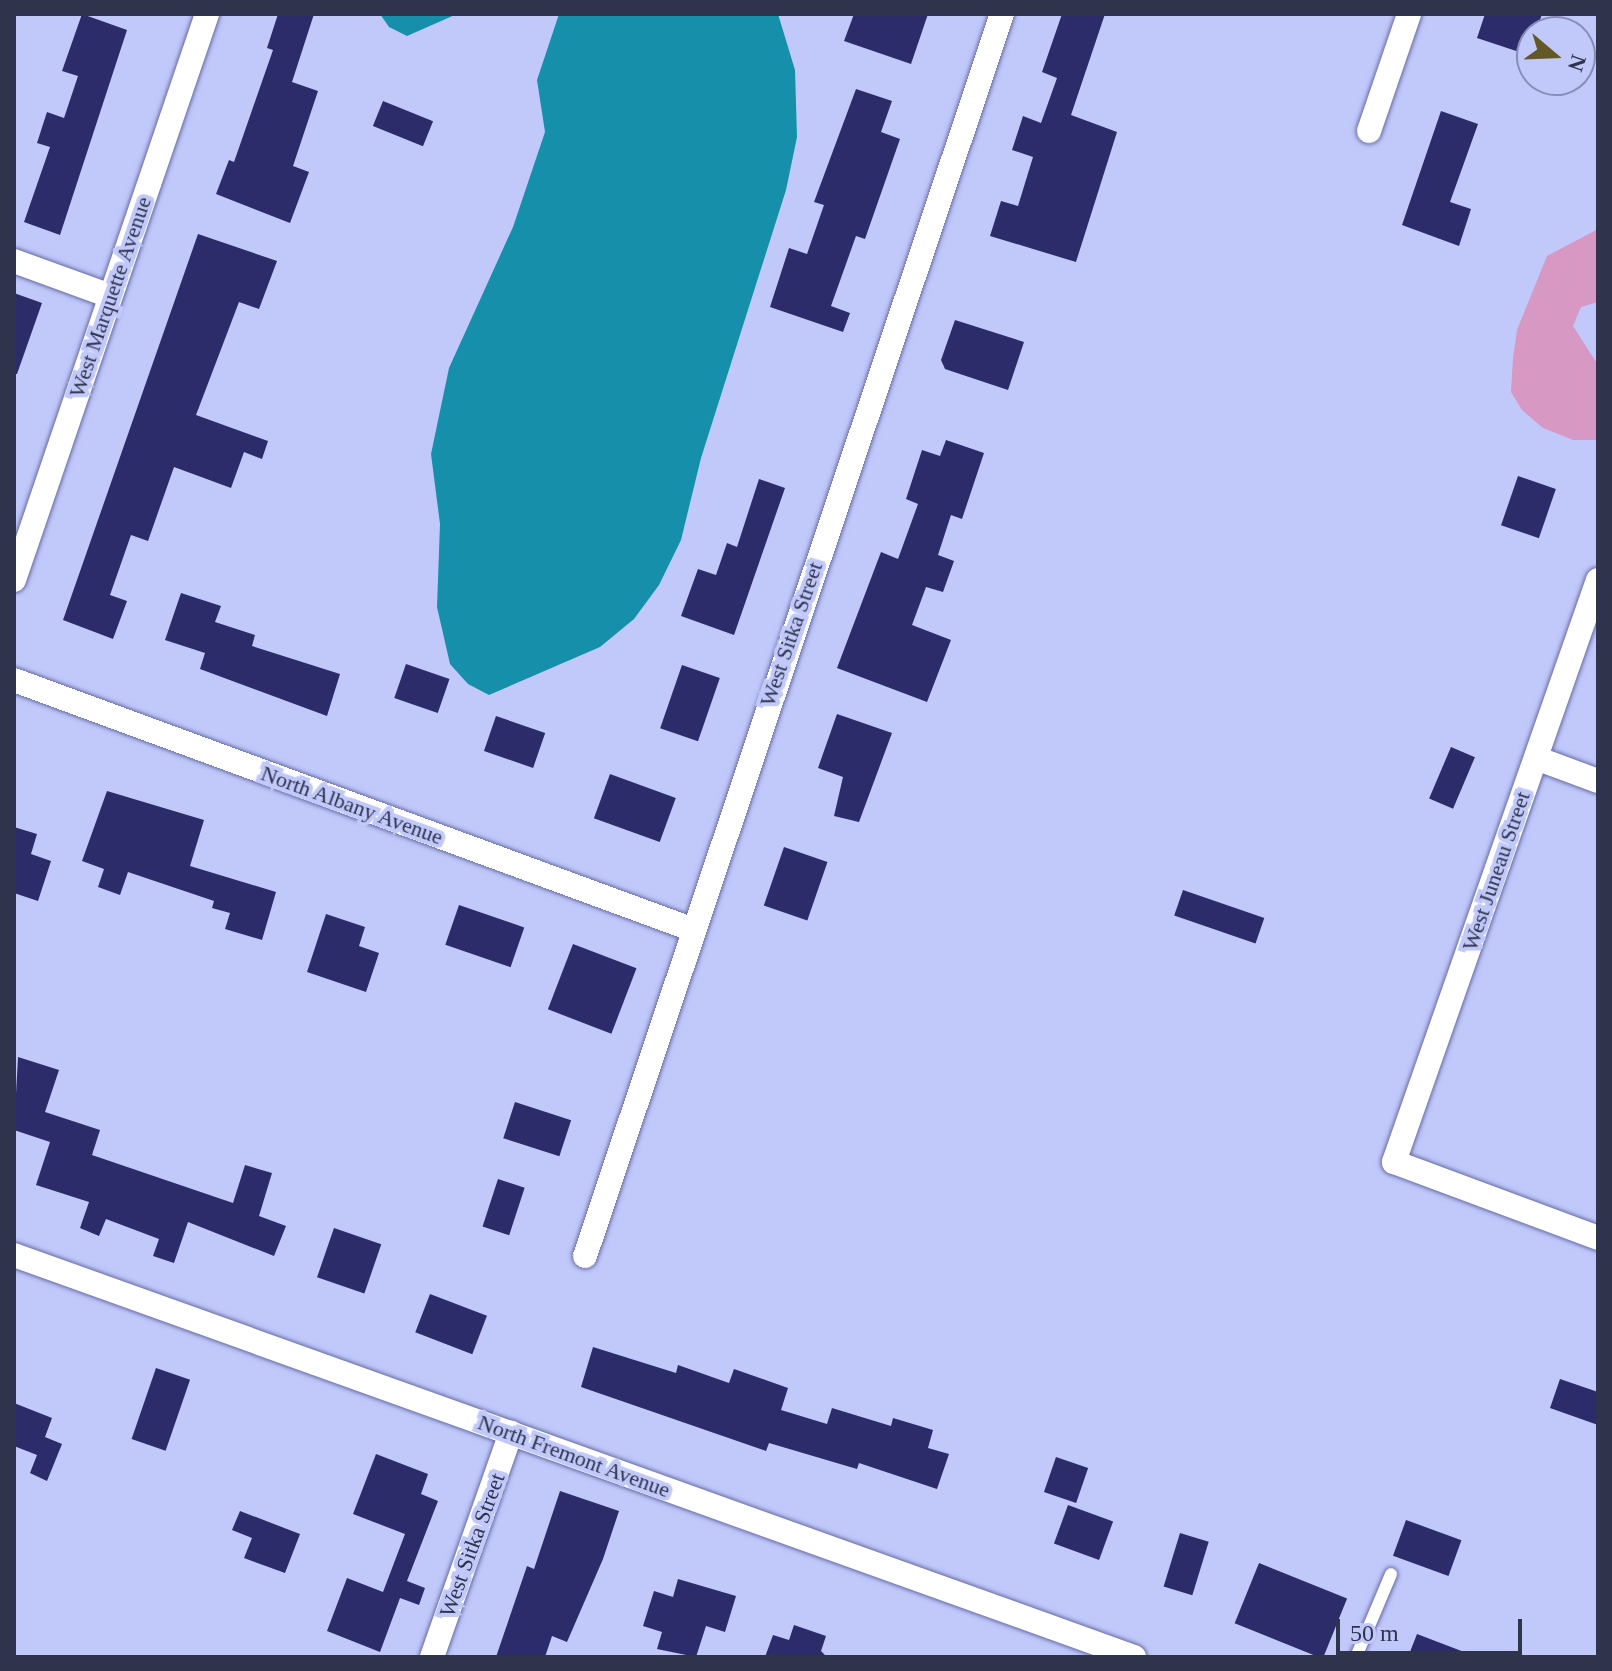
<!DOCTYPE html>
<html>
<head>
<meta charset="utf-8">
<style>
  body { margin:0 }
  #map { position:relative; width:1612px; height:1671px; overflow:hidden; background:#c1c9fb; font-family:"Times New Roman",serif }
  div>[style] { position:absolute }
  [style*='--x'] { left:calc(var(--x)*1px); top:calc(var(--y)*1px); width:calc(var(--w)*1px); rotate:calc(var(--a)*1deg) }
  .green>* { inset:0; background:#d798c4 }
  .water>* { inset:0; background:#158faa }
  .building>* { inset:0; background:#2b2c69; transform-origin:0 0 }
  .roads { filter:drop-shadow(0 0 2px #666ca6) drop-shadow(0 0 2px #666ca6) }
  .lane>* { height:12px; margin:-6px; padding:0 6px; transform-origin:6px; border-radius:6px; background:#fff }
  .street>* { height:24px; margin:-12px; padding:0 12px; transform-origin:12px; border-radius:12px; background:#fff }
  span { translate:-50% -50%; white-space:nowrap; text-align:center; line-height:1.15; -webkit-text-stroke:8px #c1c9fb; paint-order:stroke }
  .street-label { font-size:22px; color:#30334c }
  .frame { position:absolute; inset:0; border:16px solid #30334c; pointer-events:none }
  .north { position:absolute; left:1516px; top:16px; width:80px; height:80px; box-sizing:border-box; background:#c1c9fb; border:2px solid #878db5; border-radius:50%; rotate:109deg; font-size:22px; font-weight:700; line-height:32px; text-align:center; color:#30334c }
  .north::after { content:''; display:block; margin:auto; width:28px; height:36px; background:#645926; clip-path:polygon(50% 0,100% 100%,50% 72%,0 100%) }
  .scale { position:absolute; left:1336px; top:1619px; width:186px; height:36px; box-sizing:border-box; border:4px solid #30334c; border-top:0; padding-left:10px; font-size:24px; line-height:28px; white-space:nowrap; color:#30334c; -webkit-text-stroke:6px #c1c9fb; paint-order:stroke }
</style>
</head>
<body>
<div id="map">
  <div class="green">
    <i style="clip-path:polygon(1598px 229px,1598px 302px,1581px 307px,1573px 326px,1598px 365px,1598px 440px,1573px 440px,1543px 428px,1522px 410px,1511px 392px,1513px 358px,1517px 330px,1547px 256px)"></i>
  </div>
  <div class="water">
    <i style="clip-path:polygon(380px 14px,457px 14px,407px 36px,389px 27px)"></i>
    <i style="clip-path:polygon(559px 14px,778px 14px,795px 70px,797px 137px,786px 190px,701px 458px,681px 540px,659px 585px,634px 619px,600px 647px,489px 695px,468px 684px,450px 664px,437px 607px,440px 524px,431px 454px,449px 368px,513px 227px,545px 132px,537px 80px)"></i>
  </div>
  <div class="building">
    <i style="clip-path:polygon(82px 14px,127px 30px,60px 235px,24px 222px,50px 147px,37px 143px,47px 112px,64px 118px,78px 76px,62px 71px)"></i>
    <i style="clip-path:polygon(278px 14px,314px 14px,292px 82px,318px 91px,293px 166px,309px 172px,290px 223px,216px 194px,229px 160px,234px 162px,273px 50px,267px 48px)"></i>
    <i style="clip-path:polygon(854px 14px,928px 14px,911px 64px,844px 41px)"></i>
    <i style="clip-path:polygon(1062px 14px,1105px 14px,1071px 115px,1117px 132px,1076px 262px,990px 236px,1001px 201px,1018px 206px,1033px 157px,1012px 150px,1023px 116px,1041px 123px,1057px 78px,1042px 72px)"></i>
    <i style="clip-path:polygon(1485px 14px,1542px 14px,1528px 55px,1477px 38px)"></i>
    <i style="clip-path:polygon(856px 89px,892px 101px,881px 132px,900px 139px,865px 239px,856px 236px,831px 306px,850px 313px,843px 332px,770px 307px,789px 248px,807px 254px,824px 205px,814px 202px)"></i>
    <i style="left:383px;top:101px;width:54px;height:27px;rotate:22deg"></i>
    <i style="clip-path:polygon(1441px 111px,1478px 124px,1450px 202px,1471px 209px,1459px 246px,1402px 225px)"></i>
    <i style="clip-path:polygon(198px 234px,277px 261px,259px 309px,239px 302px,196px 415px,268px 441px,262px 459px,244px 452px,231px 488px,174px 467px,148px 541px,131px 535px,110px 595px,127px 601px,113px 639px,63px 620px)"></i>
    <i style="clip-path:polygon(14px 293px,42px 303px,17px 374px,14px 374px)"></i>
    <i style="clip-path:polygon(955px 320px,1024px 342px,1008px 390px,945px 369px,941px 360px)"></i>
    <i style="clip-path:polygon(946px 440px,984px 453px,962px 519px,951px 515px,938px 555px,954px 561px,943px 592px,926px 587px,912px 625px,951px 640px,927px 702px,837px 668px,881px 552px,898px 559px,918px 504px,906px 499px,922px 450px,940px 456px)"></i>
    <i style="left:1518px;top:476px;width:40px;height:52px;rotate:19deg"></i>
    <i style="clip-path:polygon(759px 479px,785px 488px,734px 635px,681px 616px,698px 569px,716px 575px,727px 543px,737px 547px)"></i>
    <i style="clip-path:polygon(181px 593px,221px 606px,215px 622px,255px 635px,252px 646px,340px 674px,327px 716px,200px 669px,205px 653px,165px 640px)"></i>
    <i style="left:406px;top:664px;width:46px;height:36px;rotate:19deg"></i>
    <i style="left:682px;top:665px;width:40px;height:67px;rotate:19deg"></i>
    <i style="clip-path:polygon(837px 714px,892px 733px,859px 822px,834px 816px,843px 777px,818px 768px)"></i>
    <i style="left:496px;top:716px;width:52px;height:37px;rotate:19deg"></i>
    <i style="left:1451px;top:747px;width:26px;height:56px;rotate:23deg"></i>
    <i style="left:610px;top:774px;width:70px;height:47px;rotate:20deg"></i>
    <i style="clip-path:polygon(107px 791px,204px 820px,190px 866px,276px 892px,262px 940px,225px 929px,230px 913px,212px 908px,214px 901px,128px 872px,120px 895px,98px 887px,104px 869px,82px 861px)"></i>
    <i style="clip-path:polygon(14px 827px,37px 834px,31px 854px,51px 861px,38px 901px,14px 893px)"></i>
    <i style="left:784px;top:847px;width:46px;height:62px;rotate:19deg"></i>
    <i style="left:1183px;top:890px;width:86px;height:27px;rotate:19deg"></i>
    <i style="left:459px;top:905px;width:69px;height:42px;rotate:19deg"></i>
    <i style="clip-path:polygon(326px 914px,365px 927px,359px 946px,379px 953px,366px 992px,307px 972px)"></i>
    <i style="left:573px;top:944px;width:68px;height:70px;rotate:21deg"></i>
    <i style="clip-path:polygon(18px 1057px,59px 1070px,45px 1112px,100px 1130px,92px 1155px,233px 1203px,245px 1165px,272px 1173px,259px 1216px,286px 1226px,274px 1256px,188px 1222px,174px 1263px,153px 1256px,159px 1239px,106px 1219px,99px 1236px,80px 1228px,89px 1202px,36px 1185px,50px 1142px,14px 1130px)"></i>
    <i style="left:515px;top:1102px;width:59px;height:38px;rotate:18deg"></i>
    <i style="left:498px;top:1179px;width:28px;height:50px;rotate:18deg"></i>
    <i style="left:334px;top:1228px;width:50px;height:52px;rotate:19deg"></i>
    <i style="left:430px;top:1294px;width:61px;height:41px;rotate:21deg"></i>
    <i style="clip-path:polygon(593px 1347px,676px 1373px,678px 1365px,729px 1383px,734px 1369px,788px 1388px,781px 1410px,827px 1424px,832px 1408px,891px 1426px,893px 1418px,933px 1430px,928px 1448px,949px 1454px,937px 1489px,859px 1463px,857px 1469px,769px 1443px,766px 1451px,581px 1387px)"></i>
    <i style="left:156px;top:1368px;width:36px;height:75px;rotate:19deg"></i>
    <i style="clip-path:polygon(1560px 1379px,1598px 1392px,1598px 1425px,1550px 1408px)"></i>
    <i style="clip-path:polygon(14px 1403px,52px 1418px,45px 1437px,62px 1444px,47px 1481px,30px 1473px,37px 1455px,14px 1446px)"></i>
    <i style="clip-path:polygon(376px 1454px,428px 1474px,421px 1494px,438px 1501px,407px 1581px,425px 1588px,419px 1605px,400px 1598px,380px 1652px,327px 1631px,347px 1578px,383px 1592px,405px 1534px,353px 1514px)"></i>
    <i style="left:1056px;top:1457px;width:34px;height:37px;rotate:19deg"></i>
    <i style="clip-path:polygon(560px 1491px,619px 1511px,603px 1559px,567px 1642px,552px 1636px,545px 1657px,496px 1657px,527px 1566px,534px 1569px)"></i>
    <i style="left:1068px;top:1505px;width:48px;height:41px;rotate:20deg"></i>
    <i style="clip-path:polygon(240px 1511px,300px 1534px,285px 1573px,244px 1558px,252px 1538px,232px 1530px)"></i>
    <i style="left:1406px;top:1520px;width:59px;height:38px;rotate:20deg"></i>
    <i style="left:1180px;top:1533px;width:30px;height:56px;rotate:17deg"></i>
    <i style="left:1259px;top:1563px;width:95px;height:65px;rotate:22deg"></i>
    <i style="clip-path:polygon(678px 1579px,736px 1596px,725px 1632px,706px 1626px,696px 1657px,657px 1649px,662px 1632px,643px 1626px,654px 1591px,673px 1597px)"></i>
    <i style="clip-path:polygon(794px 1625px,826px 1636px,821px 1651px,827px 1657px,765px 1657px,773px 1635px,789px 1640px)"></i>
    <i style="clip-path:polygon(1417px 1634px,1472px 1655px,1472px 1657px,1408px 1657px)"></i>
  </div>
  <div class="roads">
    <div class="lane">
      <i style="--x:1356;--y:1657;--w:90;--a:-67.1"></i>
    </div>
    <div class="street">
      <i style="--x:1369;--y:131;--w:124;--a:-71.1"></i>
      <i style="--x:14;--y:261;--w:102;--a:20"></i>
      <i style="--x:14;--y:580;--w:598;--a:-71.17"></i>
      <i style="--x:1598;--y:580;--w:617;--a:109.32"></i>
      <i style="--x:1394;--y:1162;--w:218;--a:20.4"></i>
      <i style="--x:14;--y:680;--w:721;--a:20.19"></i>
      <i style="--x:1536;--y:758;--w:66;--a:20.4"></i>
      <i style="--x:14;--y:1255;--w:1190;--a:19.74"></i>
      <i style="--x:585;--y:1256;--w:1310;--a:-71.44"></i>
      <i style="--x:432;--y:1657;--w:238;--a:-70.6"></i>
    </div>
  </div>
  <div class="street-label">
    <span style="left:110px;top:297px;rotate:-71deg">West Marquette Avenue</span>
    <span style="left:791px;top:634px;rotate:-71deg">West Sitka Street</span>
    <span style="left:352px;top:805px;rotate:20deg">North Albany Avenue</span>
    <span style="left:1496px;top:871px;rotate:-71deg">West Juneau Street</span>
    <span style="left:574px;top:1456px;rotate:20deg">North Fremont Avenue</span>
    <span style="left:472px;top:1545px;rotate:-70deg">West Sitka Street</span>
  </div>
  <div class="frame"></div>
  <div class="north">N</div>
  <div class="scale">50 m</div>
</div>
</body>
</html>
